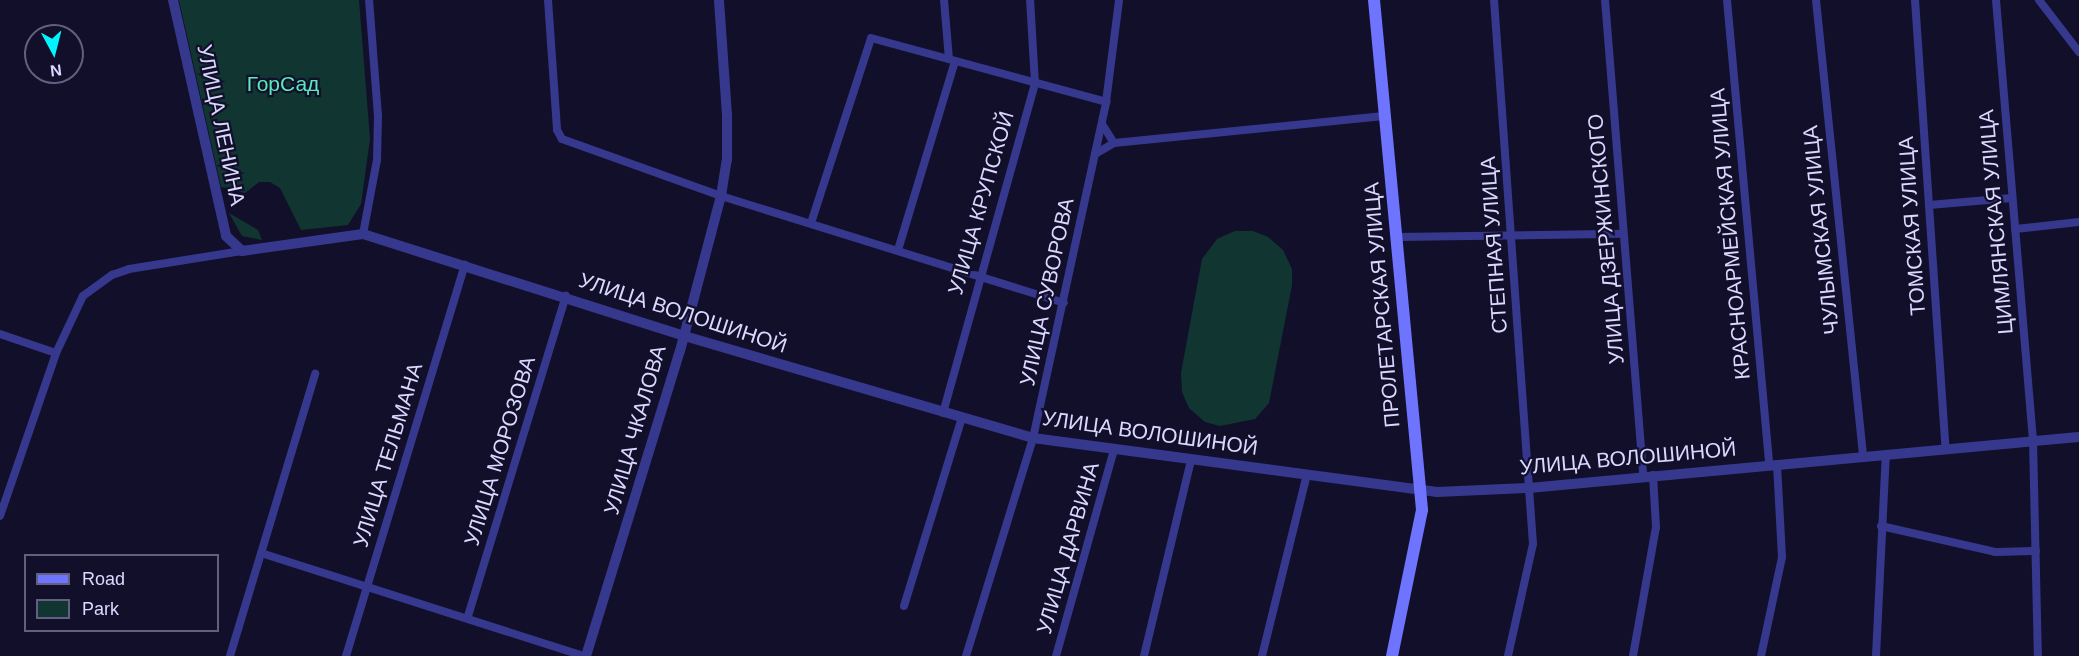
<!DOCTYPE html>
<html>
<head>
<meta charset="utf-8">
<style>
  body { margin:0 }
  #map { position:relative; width:2079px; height:656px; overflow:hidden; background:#120f2b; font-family:Helvetica,sans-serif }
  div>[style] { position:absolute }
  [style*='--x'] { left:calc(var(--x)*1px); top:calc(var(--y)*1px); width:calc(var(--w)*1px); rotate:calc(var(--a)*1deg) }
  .green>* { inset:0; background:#113632 }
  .minor>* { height:8px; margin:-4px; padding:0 4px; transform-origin:4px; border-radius:4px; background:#36388e }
  .tertiary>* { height:10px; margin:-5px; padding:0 5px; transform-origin:5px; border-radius:5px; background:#36388e }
  .secondary>* { height:12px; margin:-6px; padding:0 6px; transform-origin:6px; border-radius:6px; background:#6f74ff }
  span { translate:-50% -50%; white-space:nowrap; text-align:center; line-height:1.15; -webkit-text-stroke:4.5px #120f2b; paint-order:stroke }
  .park-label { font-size:21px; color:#5aeabd }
  .street-label { font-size:21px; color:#dbd8ff }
  .legend { position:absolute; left:24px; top:554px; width:195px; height:78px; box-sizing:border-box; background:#120f2b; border:2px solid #625f80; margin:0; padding:8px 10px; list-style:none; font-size:18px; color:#dbd8ff }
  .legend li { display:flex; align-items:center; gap:12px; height:30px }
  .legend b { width:30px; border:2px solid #625f80 }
  .north { position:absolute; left:24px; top:24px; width:60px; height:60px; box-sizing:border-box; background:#120f2b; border:2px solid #625f80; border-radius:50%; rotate:173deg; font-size:16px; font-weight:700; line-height:24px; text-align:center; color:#dbd8ff }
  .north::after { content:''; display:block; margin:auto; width:21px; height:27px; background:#04f4ff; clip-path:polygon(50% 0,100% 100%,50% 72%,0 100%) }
</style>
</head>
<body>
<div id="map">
  <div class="green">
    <i style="clip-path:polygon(179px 0,359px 0,370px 139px,361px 204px,348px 225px,301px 230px,280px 188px,270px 182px,259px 182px,245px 193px,221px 187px)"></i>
    <i style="clip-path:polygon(229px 213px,258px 230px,262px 240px,242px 236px)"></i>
    <i style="clip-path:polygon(1235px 231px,1253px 231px,1268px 237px,1283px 250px,1292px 269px,1292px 285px,1269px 403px,1255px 419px,1220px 426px,1205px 422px,1189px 408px,1182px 392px,1181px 373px,1202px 259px,1217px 239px)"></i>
  </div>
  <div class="minor">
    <i style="--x:548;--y:0;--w:130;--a:86"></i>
    <i style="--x:557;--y:130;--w:10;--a:61"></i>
    <i style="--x:562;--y:139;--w:169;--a:19.7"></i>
    <i style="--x:721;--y:196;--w:359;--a:17.3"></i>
    <i style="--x:944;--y:0;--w:59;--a:85.2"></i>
    <i style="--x:1494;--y:0;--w:545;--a:85.9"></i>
    <i style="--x:1533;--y:544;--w:115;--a:102.6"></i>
    <i style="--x:1605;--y:0;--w:478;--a:85.4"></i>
    <i style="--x:1727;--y:0;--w:467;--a:84.8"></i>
    <i style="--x:1816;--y:0;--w:459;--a:84.1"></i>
    <i style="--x:1915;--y:0;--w:450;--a:86.1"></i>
    <i style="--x:1996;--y:0;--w:443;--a:85.2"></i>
    <i style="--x:2033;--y:441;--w:215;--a:88.7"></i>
    <i style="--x:2039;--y:0;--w:66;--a:52.4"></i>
    <i style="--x:1102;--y:124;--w:22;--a:58"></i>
    <i style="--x:1095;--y:154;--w:22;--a:-30"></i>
    <i style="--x:1114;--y:143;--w:271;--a:-5.7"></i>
    <i style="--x:1929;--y:205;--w:83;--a:-4.8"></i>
    <i style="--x:811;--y:223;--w:194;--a:-72"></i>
    <i style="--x:871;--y:38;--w:244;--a:15.2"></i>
    <i style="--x:2015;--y:229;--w:64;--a:-6.2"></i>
    <i style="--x:363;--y:234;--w:75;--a:-79.3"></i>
    <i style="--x:377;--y:160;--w:44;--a:-88.7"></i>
    <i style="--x:378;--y:116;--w:116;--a:-94.4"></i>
    <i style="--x:1396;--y:237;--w:227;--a:-0.8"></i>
    <i style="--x:898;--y:250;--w:197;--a:-73.2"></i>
    <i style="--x:0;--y:334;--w:59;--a:18.7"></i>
    <i style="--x:943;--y:413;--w:343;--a:-74.4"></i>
    <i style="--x:1035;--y:83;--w:83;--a:-93.4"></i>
    <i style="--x:0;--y:516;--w:172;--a:-71"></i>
    <i style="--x:56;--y:353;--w:63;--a:-64.7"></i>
    <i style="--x:83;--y:296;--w:36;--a:-36"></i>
    <i style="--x:112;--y:275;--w:18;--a:-19"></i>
    <i style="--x:129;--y:269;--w:114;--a:-9.1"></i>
    <i style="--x:1881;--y:526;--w:117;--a:12.8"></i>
    <i style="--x:1995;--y:552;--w:41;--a:-1.4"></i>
    <i style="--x:261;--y:553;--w:338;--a:17.7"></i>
    <i style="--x:904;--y:606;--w:197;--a:-72.9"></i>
    <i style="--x:468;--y:616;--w:335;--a:-73"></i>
    <i style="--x:230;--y:656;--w:295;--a:-73.2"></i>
    <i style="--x:346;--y:656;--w:409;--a:-73.1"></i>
    <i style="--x:966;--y:656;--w:228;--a:-72.9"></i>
    <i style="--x:1033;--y:438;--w:344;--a:-77.7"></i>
    <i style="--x:1106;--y:102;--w:103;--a:-82.7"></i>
    <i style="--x:1056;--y:656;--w:215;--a:-74.3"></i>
    <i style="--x:1144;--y:656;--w:202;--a:-76.5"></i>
    <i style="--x:1262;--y:656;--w:187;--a:-76.1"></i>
    <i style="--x:1633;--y:656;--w:131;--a:-79.9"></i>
    <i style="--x:1656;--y:527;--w:52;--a:-93.3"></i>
    <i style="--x:1761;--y:656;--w:101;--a:-78"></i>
    <i style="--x:1782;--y:557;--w:93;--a:-93.1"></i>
    <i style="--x:1876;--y:656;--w:201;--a:-87.2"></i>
  </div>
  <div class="tertiary">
    <i style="--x:173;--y:0;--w:242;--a:77.3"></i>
    <i style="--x:226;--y:236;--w:22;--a:43"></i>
    <i style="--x:242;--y:251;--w:122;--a:-8"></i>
    <i style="--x:363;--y:234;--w:334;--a:17.6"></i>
    <i style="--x:681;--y:335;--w:367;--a:16.3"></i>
    <i style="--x:1033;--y:438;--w:408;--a:7.6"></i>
    <i style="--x:1437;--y:492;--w:92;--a:-2.5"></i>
    <i style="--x:1529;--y:488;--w:552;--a:-5.3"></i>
    <i style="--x:586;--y:656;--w:319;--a:-72.9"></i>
    <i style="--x:680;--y:351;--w:160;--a:-75.2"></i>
    <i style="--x:721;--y:196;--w:36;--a:-81"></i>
    <i style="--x:727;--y:160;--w:45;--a:-90"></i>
    <i style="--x:727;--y:115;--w:115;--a:-94"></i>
  </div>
  <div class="secondary">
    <i style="--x:1374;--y:0;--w:512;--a:84.62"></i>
    <i style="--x:1422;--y:510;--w:149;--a:101.6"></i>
  </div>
  <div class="park-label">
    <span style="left:283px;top:84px">ГорСад</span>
  </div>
  <div class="street-label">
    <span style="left:221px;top:125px;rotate:78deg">УЛИЦА ЛЕНИНА</span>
    <span style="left:981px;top:203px;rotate:-74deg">УЛИЦА КРУПСКОЙ</span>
    <span style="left:1996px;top:222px;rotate:-95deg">ЦИМЛЯНСКАЯ УЛИЦА</span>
    <span style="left:1912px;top:226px;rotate:-94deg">ТОМСКАЯ УЛИЦА</span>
    <span style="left:1821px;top:230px;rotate:-96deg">ЧУЛЫМСКАЯ УЛИЦА</span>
    <span style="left:1730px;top:234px;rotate:-95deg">КРАСНОАРМЕЙСКАЯ УЛИЦА</span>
    <span style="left:1606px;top:239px;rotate:-95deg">УЛИЦА ДЗЕРЖИНСКОГО</span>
    <span style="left:1494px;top:245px;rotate:-94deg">СТЕПНАЯ УЛИЦА</span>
    <span style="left:1047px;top:292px;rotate:-78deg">УЛИЦА СУВОРОВА</span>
    <span style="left:1382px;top:305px;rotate:-95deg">ПРОЛЕТАРСКАЯ УЛИЦА</span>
    <span style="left:683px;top:313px;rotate:18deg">УЛИЦА ВОЛОШИНОЙ</span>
    <span style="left:635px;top:430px;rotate:-74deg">УЛИЦА ЧКАЛОВА</span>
    <span style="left:1150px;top:433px;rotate:8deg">УЛИЦА ВОЛОШИНОЙ</span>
    <span style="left:500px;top:451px;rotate:-73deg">УЛИЦА МОРОЗОВА</span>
    <span style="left:388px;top:455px;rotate:-73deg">УЛИЦА ТЕЛЬМАНА</span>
    <span style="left:1628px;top:458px;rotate:-5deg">УЛИЦА ВОЛОШИНОЙ</span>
    <span style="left:1068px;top:548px;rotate:-74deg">УЛИЦА ДАРВИНА</span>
  </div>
  <ul class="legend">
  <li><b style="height:8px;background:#6f74ff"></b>Road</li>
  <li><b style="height:16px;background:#113632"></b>Park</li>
  </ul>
  <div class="north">N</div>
</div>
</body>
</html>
